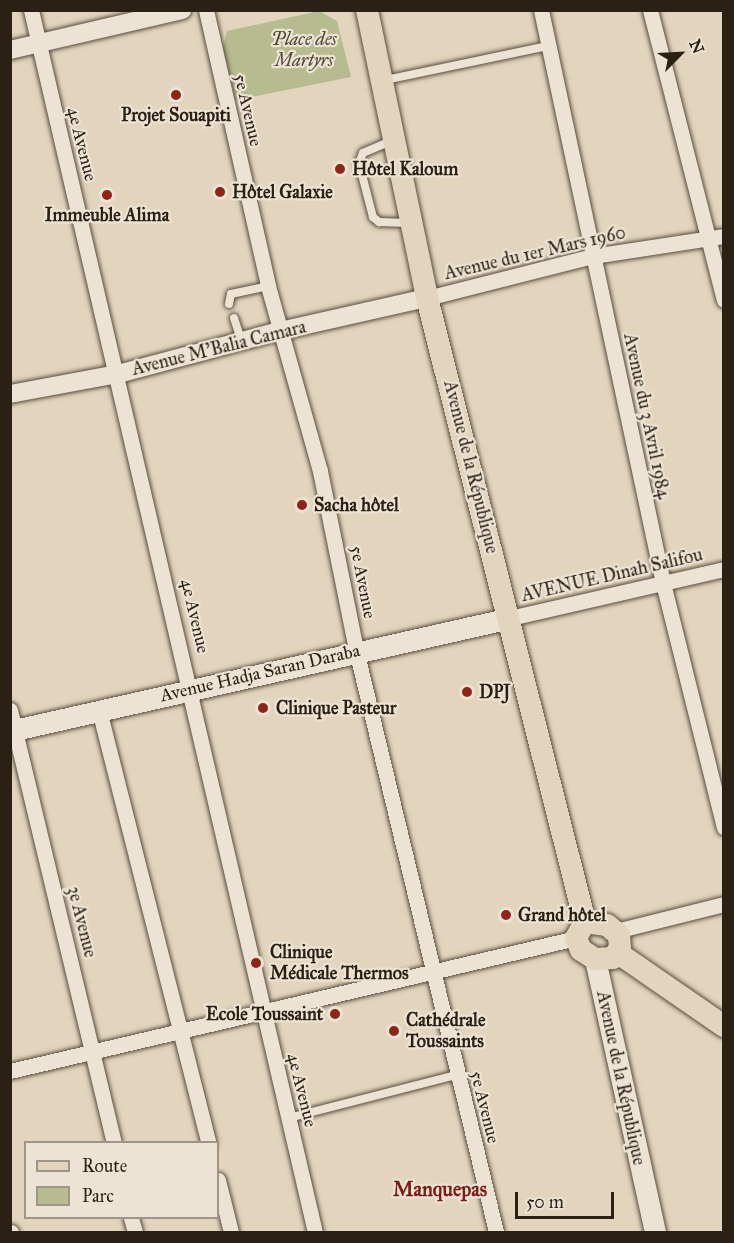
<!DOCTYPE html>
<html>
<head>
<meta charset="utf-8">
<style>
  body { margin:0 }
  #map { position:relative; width:734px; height:1243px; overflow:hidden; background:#e2d4bd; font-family:"IM FELL Great Primer",serif }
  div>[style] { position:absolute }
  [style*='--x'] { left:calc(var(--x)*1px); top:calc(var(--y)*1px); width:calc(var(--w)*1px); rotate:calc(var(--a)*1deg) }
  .green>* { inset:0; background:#b6bc8f }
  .roads { filter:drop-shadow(0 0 2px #594d3e) drop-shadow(0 0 2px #594d3e) }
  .service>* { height:8px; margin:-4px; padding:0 4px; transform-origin:4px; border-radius:4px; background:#ece3d4 }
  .minor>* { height:15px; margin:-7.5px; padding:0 7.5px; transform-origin:7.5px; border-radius:7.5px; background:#ece3d4 }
  .tertiary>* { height:18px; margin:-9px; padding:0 9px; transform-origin:9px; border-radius:9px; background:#ece3d4 }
  .secondary>* { height:21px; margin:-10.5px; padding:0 10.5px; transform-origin:10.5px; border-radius:10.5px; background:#ece3d4 }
  .primary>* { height:22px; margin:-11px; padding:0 11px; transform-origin:11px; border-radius:11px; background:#e2d4bd }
  .dots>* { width:16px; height:16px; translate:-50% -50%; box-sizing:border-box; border:3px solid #ece3d4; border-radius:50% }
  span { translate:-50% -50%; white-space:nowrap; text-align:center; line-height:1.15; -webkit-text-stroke:4.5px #ece3d4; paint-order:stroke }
  .park-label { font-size:18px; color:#4e4733; font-style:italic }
  .street-label { font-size:18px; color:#2b2014 }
  .poi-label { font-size:18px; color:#2b2014; font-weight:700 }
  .left { translate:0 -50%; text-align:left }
  .right { translate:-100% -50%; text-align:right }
  .neighbourhood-label { font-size:20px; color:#7a1f14; font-weight:700 }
  .frame { position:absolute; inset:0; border:12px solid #2b2014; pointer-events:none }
  .legend { position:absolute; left:24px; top:1141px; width:195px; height:78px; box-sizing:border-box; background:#ece3d4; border:2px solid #9f9587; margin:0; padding:8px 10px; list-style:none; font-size:18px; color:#2b2014 }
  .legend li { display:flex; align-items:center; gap:12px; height:30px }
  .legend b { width:30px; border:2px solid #9f9587 }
  .north { position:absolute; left:650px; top:24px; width:60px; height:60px; -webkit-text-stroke:4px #ece3d4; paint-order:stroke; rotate:66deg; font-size:16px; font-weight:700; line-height:24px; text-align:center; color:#2b2014 }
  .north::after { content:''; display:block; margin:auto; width:21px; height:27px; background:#2b2014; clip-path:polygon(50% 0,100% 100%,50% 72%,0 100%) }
  .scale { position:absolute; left:515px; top:1192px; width:99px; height:27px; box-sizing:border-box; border:3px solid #2b2014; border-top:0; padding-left:8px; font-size:18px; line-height:21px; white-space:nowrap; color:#2b2014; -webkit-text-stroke:4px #ece3d4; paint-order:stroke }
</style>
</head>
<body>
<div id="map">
  <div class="green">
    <i style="clip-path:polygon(319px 11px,337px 21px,351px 77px,236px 100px,223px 48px,227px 31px)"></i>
  </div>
  <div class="roads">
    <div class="service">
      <i style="--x:385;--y:80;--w:167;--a:-11.8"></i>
      <i style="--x:391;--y:141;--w:30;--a:157"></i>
      <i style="--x:363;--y:153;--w:11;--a:112"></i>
      <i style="--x:359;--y:163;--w:56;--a:75.5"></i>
      <i style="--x:373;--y:217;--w:8;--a:40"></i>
      <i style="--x:379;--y:222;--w:29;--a:2"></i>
      <i style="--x:229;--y:304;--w:10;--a:-79"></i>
      <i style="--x:231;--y:294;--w:38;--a:-12"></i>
      <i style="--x:234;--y:318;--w:23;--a:72"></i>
      <i style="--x:289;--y:1118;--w:172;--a:-14.4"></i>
    </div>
    <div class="minor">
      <i style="--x:31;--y:10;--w:1255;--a:76.92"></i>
      <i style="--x:206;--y:10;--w:283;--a:77.3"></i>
      <i style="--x:268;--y:286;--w:192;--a:74.3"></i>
      <i style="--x:320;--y:471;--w:183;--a:78.6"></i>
      <i style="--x:356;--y:650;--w:599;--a:76.47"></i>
      <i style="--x:541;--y:10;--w:586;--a:77.98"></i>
      <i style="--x:663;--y:583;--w:252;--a:76"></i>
      <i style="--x:650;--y:10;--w:299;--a:75.7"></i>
      <i style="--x:427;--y:298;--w:171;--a:-14.2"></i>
      <i style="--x:593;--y:256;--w:133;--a:-8.7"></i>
      <i style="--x:510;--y:618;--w:220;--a:-12.9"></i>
      <i style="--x:10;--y:710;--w:444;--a:76.5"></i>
      <i style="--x:99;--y:710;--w:446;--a:75.8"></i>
      <i style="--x:616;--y:931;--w:111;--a:-14"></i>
      <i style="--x:10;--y:1071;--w:581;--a:-13.22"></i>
      <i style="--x:218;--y:1180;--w:54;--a:76"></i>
      <i style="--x:131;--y:1218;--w:15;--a:74"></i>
      <i style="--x:10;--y:1232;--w:1;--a:0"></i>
    </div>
    <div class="tertiary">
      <i style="--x:10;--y:50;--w:177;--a:-13.1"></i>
      <i style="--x:10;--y:394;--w:110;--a:-10.5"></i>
      <i style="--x:118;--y:374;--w:168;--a:-14.9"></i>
      <i style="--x:280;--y:331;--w:151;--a:-12.7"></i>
    </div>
    <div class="secondary">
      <i style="--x:10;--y:731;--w:513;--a:-12.73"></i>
      <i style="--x:595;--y:959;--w:280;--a:77.6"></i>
    </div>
    <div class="primary">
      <i style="--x:367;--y:10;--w:294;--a:78.2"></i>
      <i style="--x:427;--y:298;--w:644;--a:75.79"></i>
      <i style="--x:585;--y:922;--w:22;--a:8"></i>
      <i style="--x:607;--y:925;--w:16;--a:40"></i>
      <i style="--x:619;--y:935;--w:13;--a:86"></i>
      <i style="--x:620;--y:948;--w:12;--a:125"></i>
      <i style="--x:613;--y:958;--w:18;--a:177"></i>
      <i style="--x:595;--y:959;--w:17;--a:-147"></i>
      <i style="--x:581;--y:950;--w:13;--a:-113"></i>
      <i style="--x:576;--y:938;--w:18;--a:-61"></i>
      <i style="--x:618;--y:953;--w:129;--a:34.6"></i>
    </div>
  </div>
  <div class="dots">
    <i style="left:176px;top:95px;background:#8f2418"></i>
    <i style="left:340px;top:169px;background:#8f2418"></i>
    <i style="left:220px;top:192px;background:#8f2418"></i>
    <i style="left:107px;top:195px;background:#8f2418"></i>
    <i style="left:302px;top:505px;background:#8f2418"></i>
    <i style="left:467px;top:692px;background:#8f2418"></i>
    <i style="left:263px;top:708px;background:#8f2418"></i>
    <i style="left:506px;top:915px;background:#8f2418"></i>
    <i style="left:256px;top:963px;background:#8f2418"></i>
    <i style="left:335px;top:1014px;background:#8f2418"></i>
    <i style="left:394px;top:1031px;background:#8f2418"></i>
  </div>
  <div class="park-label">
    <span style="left:304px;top:50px">Place des<br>Martyrs</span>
  </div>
  <div class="street-label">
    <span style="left:248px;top:110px;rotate:77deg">5e Avenue</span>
    <span style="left:82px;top:144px;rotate:76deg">4e Avenue</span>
    <span style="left:535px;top:253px;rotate:-13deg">Avenue du 1er Mars 1960</span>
    <span style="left:219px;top:348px;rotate:-14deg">Avenue M'Balia Camara</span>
    <span style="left:647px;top:416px;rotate:78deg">Avenue du 3 Avril 1984</span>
    <span style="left:471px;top:467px;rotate:76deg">Avenue de la République</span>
    <span style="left:612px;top:575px;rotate:-13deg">AVENUE Dinah Salifou</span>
    <span style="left:363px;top:582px;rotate:79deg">5e Avenue</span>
    <span style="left:195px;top:616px;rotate:77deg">4e Avenue</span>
    <span style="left:260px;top:673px;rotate:-13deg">Avenue Hadja Saran Daraba</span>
    <span style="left:82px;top:922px;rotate:76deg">3e Avenue</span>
    <span style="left:621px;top:1078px;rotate:78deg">Avenue de la République</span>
    <span style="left:302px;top:1090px;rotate:76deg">4e Avenue</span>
    <span style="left:485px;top:1107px;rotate:76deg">5e Avenue</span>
  </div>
  <div class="poi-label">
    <span style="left:176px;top:115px">Projet Souapiti</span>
    <span class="left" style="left:352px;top:169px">Hôtel Kaloum</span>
    <span class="left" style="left:232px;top:192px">Hôtel Galaxie</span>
    <span style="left:107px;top:215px">Immeuble Alima</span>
    <span class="left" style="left:314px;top:505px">Sacha hôtel</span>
    <span class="left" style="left:479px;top:692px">DPJ</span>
    <span class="left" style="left:276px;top:708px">Clinique Pasteur</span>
    <span class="left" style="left:518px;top:915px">Grand hôtel</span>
    <span class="left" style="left:270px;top:963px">Clinique<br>Médicale Thermos</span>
    <span class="right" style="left:323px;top:1014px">Ecole Toussaint</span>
    <span class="left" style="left:406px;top:1031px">Cathédrale<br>Toussaints</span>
  </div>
  <div class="neighbourhood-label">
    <span style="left:440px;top:1189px">Manquepas</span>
  </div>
  <div class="frame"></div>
  <ul class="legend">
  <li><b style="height:8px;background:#e2d4bd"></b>Route</li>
  <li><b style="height:16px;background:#b6bc8f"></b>Parc</li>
  </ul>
  <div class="north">N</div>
  <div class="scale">50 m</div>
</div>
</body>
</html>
